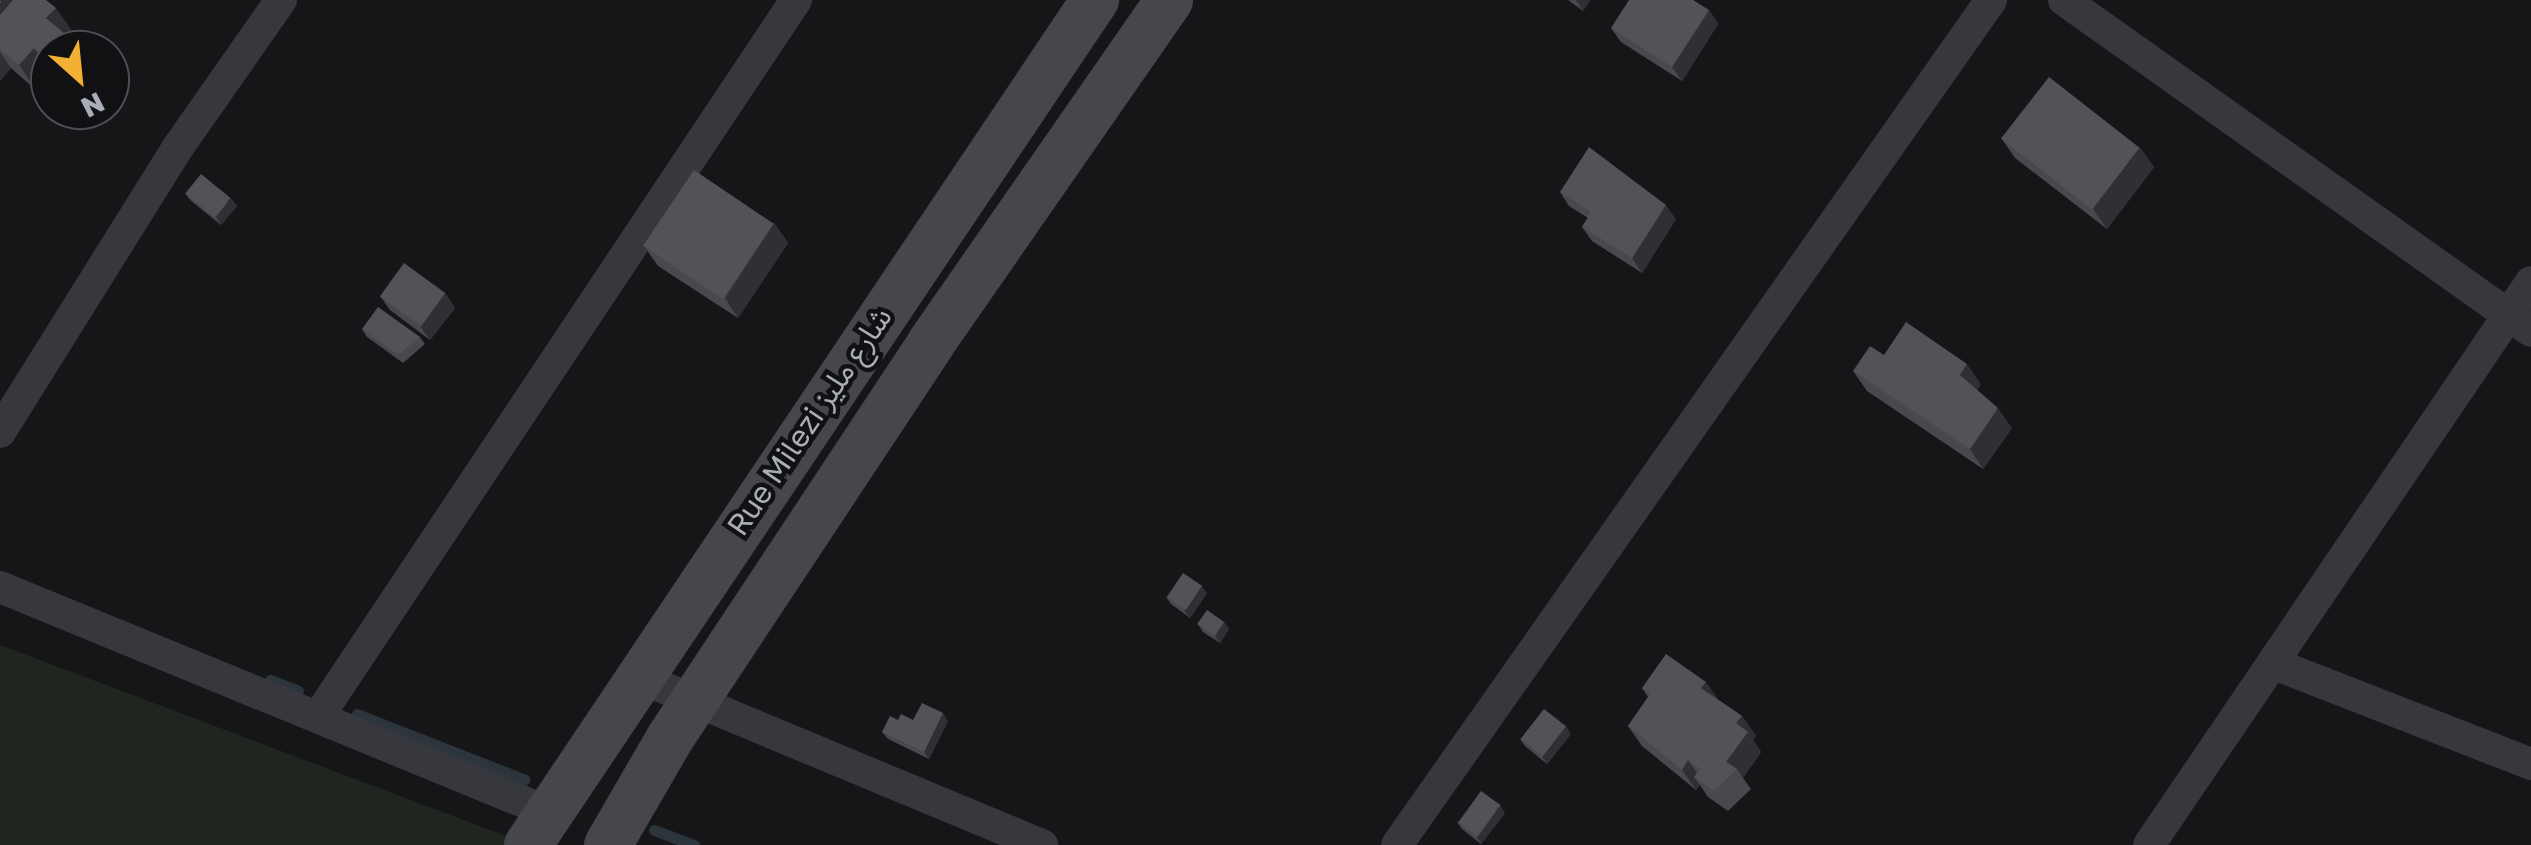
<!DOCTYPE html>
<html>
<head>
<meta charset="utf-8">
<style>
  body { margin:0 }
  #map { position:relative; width:2531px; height:845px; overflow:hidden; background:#161618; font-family:"Golos Text","Noto Sans Arabic",sans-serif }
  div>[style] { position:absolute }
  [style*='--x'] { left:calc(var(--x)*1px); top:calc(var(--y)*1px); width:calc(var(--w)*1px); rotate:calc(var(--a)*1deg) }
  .green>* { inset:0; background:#1e261f }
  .stream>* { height:11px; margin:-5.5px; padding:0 5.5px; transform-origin:5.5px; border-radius:5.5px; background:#2c353c }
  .street>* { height:32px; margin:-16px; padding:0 16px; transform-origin:16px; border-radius:16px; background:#37383d }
  .secondary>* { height:48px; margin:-24px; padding:0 24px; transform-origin:24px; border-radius:24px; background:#45474d }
  .wall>* { inset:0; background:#47494d }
  .shaded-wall>* { inset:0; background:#2f3033 }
  .building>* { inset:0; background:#525359; transform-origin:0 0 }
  span { translate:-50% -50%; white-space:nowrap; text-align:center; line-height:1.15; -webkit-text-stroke:9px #111113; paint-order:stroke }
  .street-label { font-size:30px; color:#a8adb8 }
  .north { position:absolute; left:30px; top:30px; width:100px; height:100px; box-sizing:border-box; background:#111113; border:2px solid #4d4f55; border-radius:50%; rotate:153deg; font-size:28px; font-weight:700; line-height:40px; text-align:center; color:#a8adb8 }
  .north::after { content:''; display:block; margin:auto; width:35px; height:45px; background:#f2b134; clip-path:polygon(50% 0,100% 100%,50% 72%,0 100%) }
</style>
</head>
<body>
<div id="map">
  <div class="green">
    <i style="clip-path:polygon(0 645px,530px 845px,0 845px)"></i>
  </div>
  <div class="stream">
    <i style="--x:270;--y:680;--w:30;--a:21"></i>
    <i style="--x:357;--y:714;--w:180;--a:21.4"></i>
    <i style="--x:654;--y:830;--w:43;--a:20.6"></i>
  </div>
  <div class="street">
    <i style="--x:2064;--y:0;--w:572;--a:35.33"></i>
    <i style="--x:0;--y:432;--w:332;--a:-58"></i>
    <i style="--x:176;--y:150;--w:183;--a:-55"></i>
    <i style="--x:0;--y:587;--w:592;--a:22.32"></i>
    <i style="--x:2277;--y:665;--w:273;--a:21.3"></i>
    <i style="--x:638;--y:677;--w:438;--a:22.6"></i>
    <i style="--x:318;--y:717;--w:862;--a:-56.31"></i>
    <i style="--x:1397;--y:845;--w:1033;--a:-54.89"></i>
    <i style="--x:2149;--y:845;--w:680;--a:-55.84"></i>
  </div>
  <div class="secondary">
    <i style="--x:528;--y:845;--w:1018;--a:-56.14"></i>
    <i style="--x:608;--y:845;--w:124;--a:-59.9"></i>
    <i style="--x:670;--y:738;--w:473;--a:-56.5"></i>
    <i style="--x:931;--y:343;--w:417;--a:-55.2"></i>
  </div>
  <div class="wall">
    <i style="clip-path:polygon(0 0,73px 32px,50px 50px,50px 73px,36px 90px,11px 68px,0 81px)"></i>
    <i style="clip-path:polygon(1568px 0,1590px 0,1583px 11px)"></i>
    <i style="clip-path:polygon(1709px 10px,1718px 24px,1682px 81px,1621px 42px,1611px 28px)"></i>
    <i style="clip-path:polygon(2001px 138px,2154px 167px,2107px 229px,2015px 158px)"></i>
    <i style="clip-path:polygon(1560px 192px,1676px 219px,1642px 273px,1592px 241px,1582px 227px,1588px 218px,1569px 206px)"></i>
    <i style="clip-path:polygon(185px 193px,237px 206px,221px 225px,190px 200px)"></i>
    <i style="clip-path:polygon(774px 223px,788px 243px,738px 318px,658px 266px,644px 246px)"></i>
    <i style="clip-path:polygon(445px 293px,455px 308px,430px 340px,390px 310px,380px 296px)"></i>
    <i style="clip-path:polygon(362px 329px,420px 337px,425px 344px,403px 363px,367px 337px)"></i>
    <i style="clip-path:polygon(1884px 355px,1981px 384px,1977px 390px,2012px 428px,1983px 469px,1867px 391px,1853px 371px)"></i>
    <i style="clip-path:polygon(1207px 593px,1190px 618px,1171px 604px,1166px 597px)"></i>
    <i style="clip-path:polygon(1224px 622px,1229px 629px,1220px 643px,1203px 632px,1198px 624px)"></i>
    <i style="clip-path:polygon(1642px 688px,1720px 701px,1742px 716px,1756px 736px,1753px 740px,1761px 752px,1743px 778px,1751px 789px,1728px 811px,1708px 797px,1700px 785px,1696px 790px,1642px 746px,1628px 726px,1648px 697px)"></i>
    <i style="clip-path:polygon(898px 720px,913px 720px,948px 721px,929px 759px,888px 739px,882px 732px)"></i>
    <i style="clip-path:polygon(1571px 734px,1547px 764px,1525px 746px,1520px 739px)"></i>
    <i style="clip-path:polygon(1505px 813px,1481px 844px,1462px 829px,1457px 822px)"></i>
  </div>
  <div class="shaded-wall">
    <i style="clip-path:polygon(3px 0,35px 0,0 39px,0 4px)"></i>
    <i style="clip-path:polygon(1576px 0,1590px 0,1583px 11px)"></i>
    <i style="clip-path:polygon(56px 8px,73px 32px,63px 43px,46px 18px)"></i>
    <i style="clip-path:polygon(1709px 10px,1718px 24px,1682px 81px,1672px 67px)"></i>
    <i style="clip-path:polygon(34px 48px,50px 71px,36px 90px,19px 65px)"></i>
    <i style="clip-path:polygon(0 52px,11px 68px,0 81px)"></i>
    <i style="clip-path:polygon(2140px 147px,2154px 167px,2107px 229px,2093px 209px)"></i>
    <i style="clip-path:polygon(231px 198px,237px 206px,221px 225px,216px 217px)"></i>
    <i style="clip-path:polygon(1666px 205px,1676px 219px,1642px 273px,1632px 258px)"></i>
    <i style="clip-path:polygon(774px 223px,788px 243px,738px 318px,725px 298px)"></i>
    <i style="clip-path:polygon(445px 293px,455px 308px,430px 340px,420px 326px)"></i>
    <i style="clip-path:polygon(1967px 364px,1981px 384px,1974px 395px,1960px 375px)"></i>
    <i style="clip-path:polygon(1998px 408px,2012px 428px,1983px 469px,1970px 449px)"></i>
    <i style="clip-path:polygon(1202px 586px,1207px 593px,1190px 618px,1184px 610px)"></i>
    <i style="clip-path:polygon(1224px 622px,1229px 629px,1220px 643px,1215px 636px)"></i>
    <i style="clip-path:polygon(1706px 682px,1720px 702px,1701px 688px)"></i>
    <i style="clip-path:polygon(943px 713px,948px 721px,929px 759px,924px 752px)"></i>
    <i style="clip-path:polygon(1742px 716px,1756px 736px,1753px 740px,1761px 752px,1743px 778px,1737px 769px,1726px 762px,1736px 723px)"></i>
    <i style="clip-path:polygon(1566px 726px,1571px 734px,1547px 764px,1542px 756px)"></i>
    <i style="clip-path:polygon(1688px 760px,1702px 780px,1694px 777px,1700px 785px,1696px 790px,1682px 770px)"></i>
    <i style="clip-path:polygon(1500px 805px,1505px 813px,1481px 844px,1476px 836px)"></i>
  </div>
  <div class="building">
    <i style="clip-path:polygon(13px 0,46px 0,56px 8px,46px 18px,84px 50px,50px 50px,50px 62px,34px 48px,19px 65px,0 49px,0 15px)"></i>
    <i style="clip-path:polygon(1629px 0,1693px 0,1709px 10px,1672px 67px,1611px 28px)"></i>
    <i style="left:2049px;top:77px;width:115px;height:78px;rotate:38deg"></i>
    <i style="clip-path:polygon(1589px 147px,1666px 205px,1632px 258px,1582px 227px,1591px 212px,1560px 192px)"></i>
    <i style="left:694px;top:170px;width:96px;height:91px;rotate:34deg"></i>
    <i style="left:201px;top:174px;width:38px;height:25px;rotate:39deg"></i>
    <i style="left:404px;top:263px;width:51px;height:41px;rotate:36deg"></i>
    <i style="clip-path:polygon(378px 307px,420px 337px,398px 355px,362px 329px)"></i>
    <i style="clip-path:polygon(1906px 322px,1967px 364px,1960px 375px,1998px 408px,1970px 449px,1853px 371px,1870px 346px,1884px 355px)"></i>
    <i style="left:1183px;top:573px;width:23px;height:29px;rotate:34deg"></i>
    <i style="left:1207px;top:610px;width:21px;height:17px;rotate:35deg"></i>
    <i style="clip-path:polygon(1666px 654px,1706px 682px,1701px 688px,1742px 716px,1736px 723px,1748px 732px,1726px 762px,1737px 769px,1714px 791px,1694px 777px,1700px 769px,1688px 760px,1682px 770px,1628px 726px,1650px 694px,1642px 688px)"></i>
    <i style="clip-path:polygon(922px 703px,943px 713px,924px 752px,882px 732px,890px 716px,898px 720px,901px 714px,913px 720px)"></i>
    <i style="left:1544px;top:709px;width:28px;height:38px;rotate:38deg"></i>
    <i style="left:1481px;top:791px;width:24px;height:39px;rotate:36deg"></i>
  </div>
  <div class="street-label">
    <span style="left:809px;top:421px;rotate:-56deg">Rue Milezi شارع مليز</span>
  </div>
  <div class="north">N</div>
</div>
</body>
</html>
